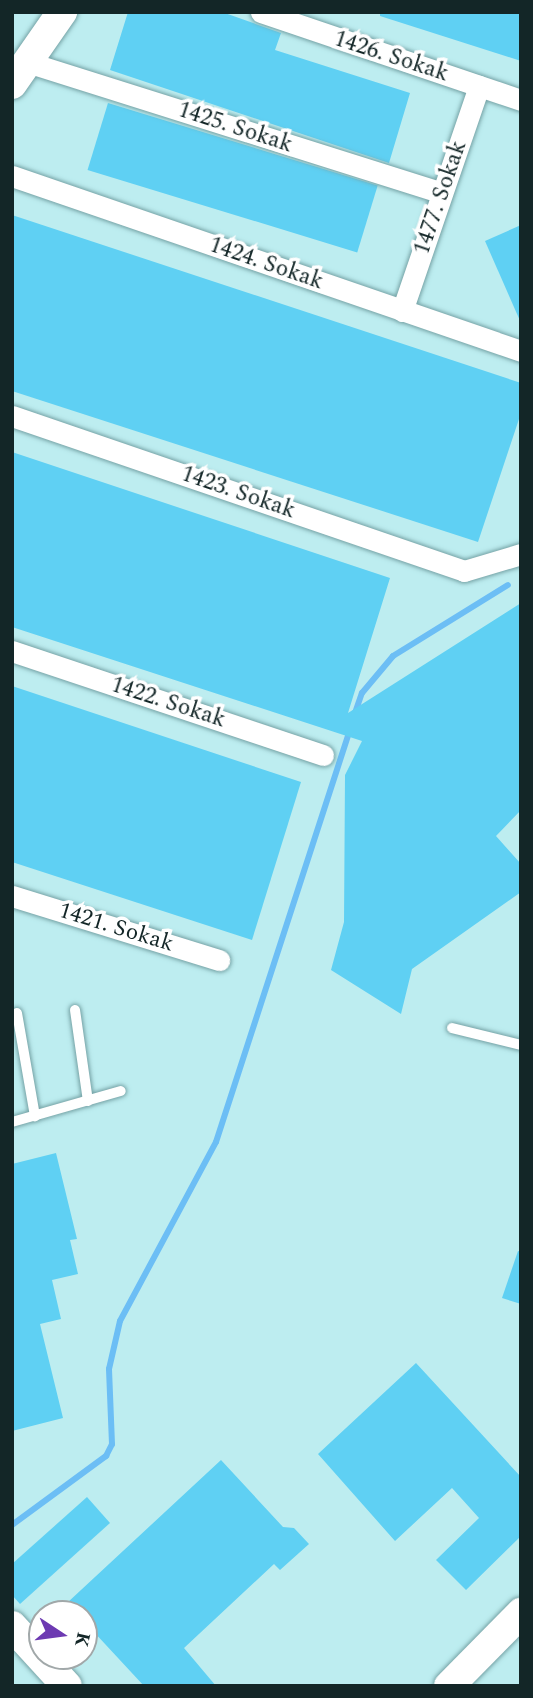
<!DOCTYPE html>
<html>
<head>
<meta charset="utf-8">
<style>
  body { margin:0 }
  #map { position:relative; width:533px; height:1698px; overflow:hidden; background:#bdedf0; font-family:Spectral,serif }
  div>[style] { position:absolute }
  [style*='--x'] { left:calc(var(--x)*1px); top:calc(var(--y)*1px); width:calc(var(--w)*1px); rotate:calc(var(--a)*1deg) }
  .stream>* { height:6px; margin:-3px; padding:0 3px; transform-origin:3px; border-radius:3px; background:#6cbef5 }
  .building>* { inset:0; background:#5fd0f3; transform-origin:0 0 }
  .roads { filter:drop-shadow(0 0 2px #75a2a5) drop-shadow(0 0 2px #75a2a5) }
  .lane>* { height:10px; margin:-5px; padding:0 5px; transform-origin:5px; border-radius:5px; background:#fff }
  .street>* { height:21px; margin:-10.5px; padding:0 10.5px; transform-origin:10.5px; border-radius:10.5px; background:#fff }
  .secondary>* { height:30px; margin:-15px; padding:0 15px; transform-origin:15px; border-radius:15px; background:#fff }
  span { translate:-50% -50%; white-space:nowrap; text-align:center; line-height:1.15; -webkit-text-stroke:7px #fff; paint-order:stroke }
  .street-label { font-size:23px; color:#132627 }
  .frame { position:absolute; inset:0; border:14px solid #132627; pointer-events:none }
  .north { position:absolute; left:28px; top:1600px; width:70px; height:70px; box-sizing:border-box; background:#fff; border:2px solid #a1a8a9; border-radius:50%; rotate:103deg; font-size:19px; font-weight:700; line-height:28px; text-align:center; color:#132627 }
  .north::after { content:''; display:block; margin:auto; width:24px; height:32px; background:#6d3ab2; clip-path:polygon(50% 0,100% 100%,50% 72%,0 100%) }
</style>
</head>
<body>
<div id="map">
  <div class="stream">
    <i style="--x:355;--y:713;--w:21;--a:-71"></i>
    <i style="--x:362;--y:693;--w:48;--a:-50"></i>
    <i style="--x:393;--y:656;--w:135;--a:-31.7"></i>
    <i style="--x:12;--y:1525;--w:117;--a:-36.3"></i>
    <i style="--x:106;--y:1456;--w:13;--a:-63"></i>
    <i style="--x:112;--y:1444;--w:75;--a:-92.3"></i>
    <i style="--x:109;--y:1369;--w:49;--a:-77.1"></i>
    <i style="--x:120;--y:1321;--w:203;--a:-61.8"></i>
    <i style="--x:216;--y:1142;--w:433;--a:-72"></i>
  </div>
  <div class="building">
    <i style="clip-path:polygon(128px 12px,222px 12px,281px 33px,275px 50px,410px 93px,389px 163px,110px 70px)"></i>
    <i style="clip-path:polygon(380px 12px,521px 12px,521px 61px,380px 16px)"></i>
    <i style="left:108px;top:103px;width:282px;height:70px;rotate:17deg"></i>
    <i style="clip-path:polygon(12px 215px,521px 383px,521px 413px,478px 542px,12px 391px)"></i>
    <i style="clip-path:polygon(521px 225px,521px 323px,485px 241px)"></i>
    <i style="clip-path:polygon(12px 452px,390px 578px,348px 713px,521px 603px,521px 810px,496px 836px,521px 864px,521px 892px,412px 969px,401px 1014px,331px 970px,344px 922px,345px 775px,362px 741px,12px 627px)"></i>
    <i style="clip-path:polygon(12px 686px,301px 782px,252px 940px,12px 862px)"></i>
    <i style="clip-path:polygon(56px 1153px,77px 1239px,70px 1240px,78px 1274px,52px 1280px,61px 1319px,40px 1324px,63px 1418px,12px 1431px,12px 1164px)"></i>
    <i style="clip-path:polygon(518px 1251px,521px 1252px,521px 1304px,502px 1298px)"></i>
    <i style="clip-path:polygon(416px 1363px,521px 1477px,521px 1536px,466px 1590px,436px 1560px,479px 1518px,452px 1488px,395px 1541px,318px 1454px)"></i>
    <i style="clip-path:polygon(221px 1460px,283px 1527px,294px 1528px,309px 1544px,280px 1570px,274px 1564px,184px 1648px,216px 1686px,144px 1686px,67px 1603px)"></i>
    <i style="clip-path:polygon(87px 1497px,110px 1523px,20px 1604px,12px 1595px,12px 1564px)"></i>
  </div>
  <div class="roads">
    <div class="lane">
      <i style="--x:75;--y:1010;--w:92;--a:81.9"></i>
      <i style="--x:17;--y:1013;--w:105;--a:80.1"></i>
      <i style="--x:452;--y:1028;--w:71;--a:13.8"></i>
      <i style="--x:12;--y:1122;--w:113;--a:-15.9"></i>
    </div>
    <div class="street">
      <i style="--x:261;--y:12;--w:274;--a:18.7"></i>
      <i style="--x:27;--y:62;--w:435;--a:17.5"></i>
      <i style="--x:12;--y:176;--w:538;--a:18.97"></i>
      <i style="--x:402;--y:311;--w:238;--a:-71.1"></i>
      <i style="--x:12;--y:416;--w:478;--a:18.9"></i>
      <i style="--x:464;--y:571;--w:59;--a:-16.6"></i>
      <i style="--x:12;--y:651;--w:328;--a:18.5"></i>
      <i style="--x:12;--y:896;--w:217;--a:17.2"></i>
    </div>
    <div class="secondary">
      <i style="--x:12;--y:84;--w:88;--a:-55.2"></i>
      <i style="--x:12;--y:1626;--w:81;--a:47.5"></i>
      <i style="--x:449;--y:1686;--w:103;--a:-45.4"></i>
    </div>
  </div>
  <div class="street-label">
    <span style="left:391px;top:57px;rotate:18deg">1426. Sokak</span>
    <span style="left:235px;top:128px;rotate:18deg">1425. Sokak</span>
    <span style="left:441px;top:198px;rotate:-71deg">1477. Sokak</span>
    <span style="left:266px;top:264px;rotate:19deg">1424. Sokak</span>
    <span style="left:238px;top:493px;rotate:19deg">1423. Sokak</span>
    <span style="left:168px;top:703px;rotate:18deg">1422. Sokak</span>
    <span style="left:116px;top:928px;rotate:17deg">1421. Sokak</span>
  </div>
  <div class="frame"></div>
  <div class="north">K</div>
</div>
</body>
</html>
